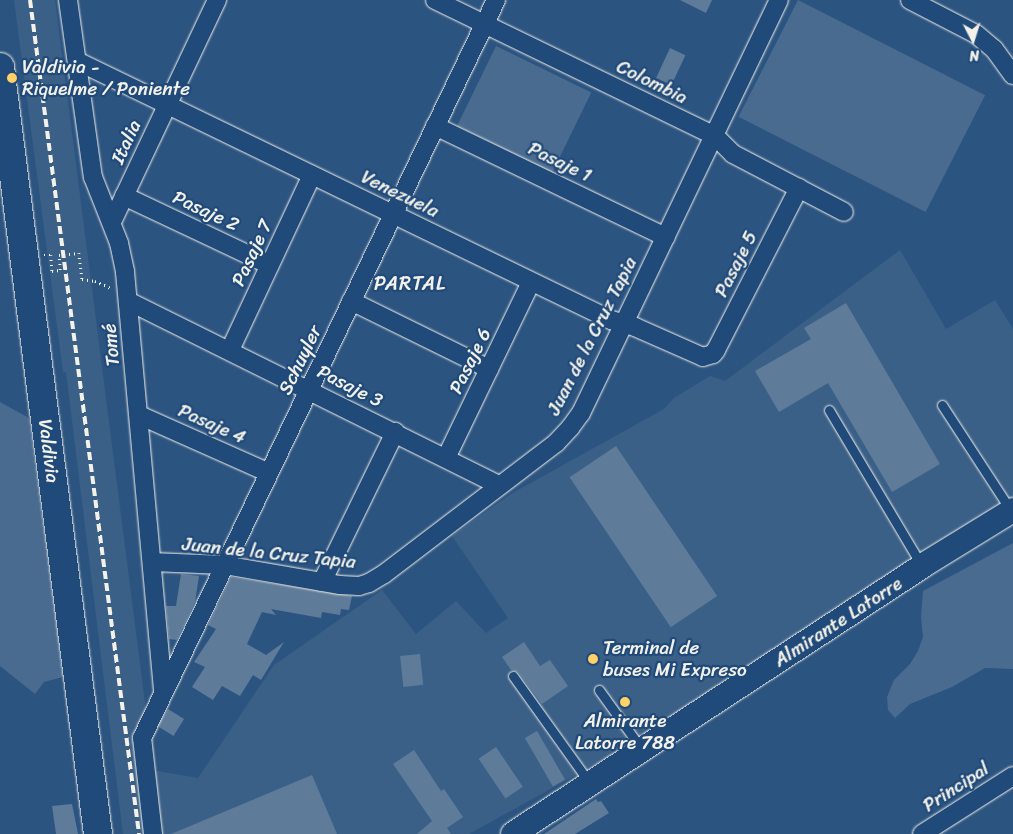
<!DOCTYPE html>
<html>
<head>
<meta charset="utf-8">
<style>
  body { margin:0 }
  #map { position:relative; width:1013px; height:834px; overflow:hidden; background:#2c5481; font-family:Sriracha,sans-serif }
  div>[style] { position:absolute }
  [style*='--x'] { left:calc(var(--x)*1px); top:calc(var(--y)*1px); width:calc(var(--w)*1px); rotate:calc(var(--a)*1deg) }
  .built>* { inset:0; background:#3b6088 }
  .green>* { inset:0; background:#496b90; transform-origin:0 0 }
  .building>* { inset:0; background:#5e7b9a; transform-origin:0 0 }
  .path>* { height:2.5px; margin-top:-1.25px; transform-origin:0; background:repeating-linear-gradient(90deg,#f4f1e8 0 1px,transparent 0 5px) }
  .roads { filter:drop-shadow(0 0 1px #f4f1e8) drop-shadow(0 0 1px #f4f1e8) }
  .lane>* { height:9px; margin:-4.5px; padding:0 4.5px; transform-origin:4.5px; border-radius:4.5px; background:#1f4a7a }
  .street>* { height:18px; margin:-9px; padding:0 9px; transform-origin:9px; border-radius:9px; background:#1f4a7a }
  .secondary>* { height:24px; margin:-12px; padding:0 12px; transform-origin:12px; border-radius:12px; background:#1f4a7a }
  .primary>* { height:28px; margin:-14px; padding:0 14px; transform-origin:14px; border-radius:14px; background:#1f4a7a }
  .rail>* { height:4px; margin-top:-2px; transform-origin:0; background:repeating-linear-gradient(90deg,#f4f1e8 0 8px,transparent 0 12px) }
  .dots>* { width:14px; height:14px; translate:-50% -50%; box-sizing:border-box; border:2px solid #1f4a7a; border-radius:50% }
  span { translate:-50% -50%; white-space:nowrap; text-align:center; line-height:1.15; -webkit-text-stroke:4.5px #1f4a7a; paint-order:stroke }
  .poi-label { font-size:19px; color:#f4f1e8 }
  .left { translate:0 -50%; text-align:left }
  .street-label { font-size:19px; color:#f4f1e8 }
  .neighbourhood-label { font-size:20px; color:#f4f1e8; letter-spacing:1px }
  .north { position:absolute; left:948px; top:15px; width:50px; height:50px; -webkit-text-stroke:4px #1f4a7a; paint-order:stroke; rotate:175deg; font-size:14px; font-weight:700; line-height:20px; text-align:center; color:#f4f1e8 }
  .north::after { content:''; display:block; margin:auto; width:18px; height:22px; background:#f4f1e8; clip-path:polygon(50% 0,100% 100%,50% 72%,0 100%) }
</style>
</head>
<body>
<div id="map">
  <div class="built">
    <i style="clip-path:polygon(14px 0,55px 0,145px 703px,145px 741px,151px 770px,198px 778px,274px 665px,382px 590px,416px 634px,456px 601px,486px 633px,508px 618px,452px 536px,511px 494px,664px 409px,674px 398px,710px 376px,725px 381px,900px 250px,946px 329px,995px 300px,1013px 329px,1013px 508px,679px 718px,469px 834px,123px 834px,66px 372px,63px 372px)"></i>
  </div>
  <div class="green">
    <i style="left:798px;top:0;width:210px;height:131px;rotate:27deg"></i>
    <i style="left:496px;top:46px;width:106px;height:89px;rotate:26deg"></i>
    <i style="clip-path:polygon(0 402px,29px 418px,63px 677px,44px 682px,35px 694px,0 666px)"></i>
    <i style="clip-path:polygon(1013px 543px,1013px 669px,985px 668px,952px 687px,910px 704px,895px 718px,888px 710px,887px 697px,894px 680px,910px 664px,918px 651px,923px 637px,921px 617px,923px 591px)"></i>
  </div>
  <div class="building">
    <i style="clip-path:polygon(680px 0,712px 0,706px 13px)"></i>
    <i style="left:670px;top:48px;width:17px;height:33px;rotate:25deg"></i>
    <i style="clip-path:polygon(846px 303px,940px 464px,892px 492px,828px 383px,779px 412px,755px 371px,811px 339px,804px 328px)"></i>
    <i style="left:616px;top:446px;width:181px;height:56px;rotate:56deg"></i>
    <i style="clip-path:polygon(181px 574px,199px 576px,195px 602px,177px 640px,169px 639px,166px 606px,176px 606px)"></i>
    <i style="clip-path:polygon(231px 577px,352px 596px,349px 610px,341px 609px,340px 615px,322px 612px,321px 618px,271px 609px,276px 615px,262px 612px,247px 644px,266px 655px,284px 642px,261px 680px,253px 675px,240px 696px,222px 686px,213px 700px,192px 687px,205px 667px,194px 662px,216px 629px,208px 625px)"></i>
    <i style="clip-path:polygon(524px 642px,540px 666px,550px 660px,568px 686px,542px 704px,518px 672px,511px 670px,502px 657px)"></i>
    <i style="left:420px;top:654px;width:31px;height:20px;rotate:84deg"></i>
    <i style="left:168px;top:709px;width:19px;height:20px;rotate:32deg"></i>
    <i style="left:537px;top:731px;width:56px;height:14px;rotate:60deg"></i>
    <i style="left:496px;top:747px;width:48px;height:21px;rotate:56deg"></i>
    <i style="clip-path:polygon(414px 750px,441px 791px,444px 789px,463px 817px,447px 828px,451px 834px,417px 834px,432px 821px,393px 764px)"></i>
    <i style="clip-path:polygon(312px 775px,337px 834px,171px 834px)"></i>
    <i style="clip-path:polygon(596px 799px,598px 802px,601px 801px,609px 813px,575px 834px,544px 834px)"></i>
    <i style="clip-path:polygon(72px 804px,78px 834px,56px 834px,52px 806px)"></i>
  </div>
  <div class="path">
    <i style="--x:44;--y:255;--w:7;--a:0"></i>
    <i style="--x:51;--y:255;--w:16;--a:86"></i>
    <i style="--x:52;--y:271;--w:8;--a:-7"></i>
    <i style="--x:60;--y:270;--w:15;--a:-94"></i>
    <i style="--x:59;--y:255;--w:20;--a:-6"></i>
    <i style="--x:79;--y:253;--w:26;--a:83"></i>
    <i style="--x:82;--y:279;--w:13;--a:9"></i>
    <i style="--x:95;--y:281;--w:17;--a:24"></i>
  </div>
  <div class="roads">
    <div class="lane">
      <i style="--x:942;--y:405;--w:126;--a:56.9"></i>
      <i style="--x:829;--y:410;--w:182;--a:59.2"></i>
      <i style="--x:513;--y:676;--w:130;--a:54.4"></i>
      <i style="--x:599;--y:690;--w:72;--a:54.1"></i>
    </div>
    <div class="street">
      <i style="--x:68;--y:0;--w:179;--a:82"></i>
      <i style="--x:93;--y:177;--w:71;--a:68.5"></i>
      <i style="--x:119;--y:243;--w:30;--a:78"></i>
      <i style="--x:125;--y:272;--w:423;--a:84.8"></i>
      <i style="--x:435;--y:0;--w:311;--a:25.9"></i>
      <i style="--x:715;--y:136;--w:25;--a:45"></i>
      <i style="--x:733;--y:154;--w:125;--a:27.6"></i>
      <i style="--x:910;--y:0;--w:74;--a:27.3"></i>
      <i style="--x:976;--y:34;--w:23;--a:40"></i>
      <i style="--x:994;--y:49;--w:32;--a:54"></i>
      <i style="--x:77;--y:61;--w:593;--a:25.87"></i>
      <i style="--x:611;--y:320;--w:25;--a:16"></i>
      <i style="--x:635;--y:327;--w:74;--a:23.8"></i>
      <i style="--x:703;--y:357;--w:10;--a:-17"></i>
      <i style="--x:713;--y:354;--w:5;--a:-53"></i>
      <i style="--x:716;--y:350;--w:182;--a:-62.9"></i>
      <i style="--x:435;--y:126;--w:256;--a:25.7"></i>
      <i style="--x:124;--y:196;--w:161;--a:25.3"></i>
      <i style="--x:112;--y:222;--w:246;--a:-64.7"></i>
      <i style="--x:128;--y:301;--w:414;--a:26.4"></i>
      <i style="--x:351;--y:301;--w:154;--a:26.2"></i>
      <i style="--x:230;--y:350;--w:193;--a:-64.9"></i>
      <i style="--x:139;--y:415;--w:142;--a:24"></i>
      <i style="--x:446;--y:458;--w:195;--a:-64.2"></i>
      <i style="--x:152;--y:562;--w:72;--a:2.4"></i>
      <i style="--x:224;--y:565;--w:118;--a:9.8"></i>
      <i style="--x:340;--y:585;--w:19;--a:3"></i>
      <i style="--x:359;--y:586;--w:10;--a:-17"></i>
      <i style="--x:369;--y:583;--w:17;--a:-31"></i>
      <i style="--x:384;--y:574;--w:216;--a:-37.3"></i>
      <i style="--x:556;--y:443;--w:21;--a:-47"></i>
      <i style="--x:570;--y:428;--w:19;--a:-54"></i>
      <i style="--x:581;--y:413;--w:458;--a:-64.4"></i>
      <i style="--x:322;--y:582;--w:167;--a:-64"></i>
      <i style="--x:153;--y:834;--w:97;--a:-96.5"></i>
      <i style="--x:142;--y:738;--w:819;--a:-64.37"></i>
      <i style="--x:922;--y:834;--w:108;--a:-32.5"></i>
    </div>
    <div class="secondary">
      <i style="--x:513;--y:834;--w:489;--a:-33.2"></i>
      <i style="--x:922;--y:566;--w:107;--a:-31.6"></i>
    </div>
    <div class="primary">
      <i style="--x:0;--y:67;--w:773;--a:82.72"></i>
    </div>
  </div>
  <div class="rail">
    <i style="--x:30;--y:0;--w:841;--a:82.55"></i>
  </div>
  <div class="dots">
    <i style="left:12px;top:78px;background:#ffd166"></i>
    <i style="left:593px;top:659px;background:#ffd166"></i>
    <i style="left:625px;top:702px;background:#ffd166"></i>
  </div>
  <div class="poi-label">
    <span class="left" style="left:22px;top:78px">Valdivia -<br>Riquelme / Poniente</span>
    <span class="left" style="left:603px;top:659px">Terminal de<br>buses Mi Expreso</span>
    <span style="left:625px;top:732px">Almirante<br>Latorre 788</span>
  </div>
  <div class="street-label">
    <span style="left:652px;top:82px;rotate:26deg">Colombia</span>
    <span style="left:126px;top:142px;rotate:-65deg">Italia</span>
    <span style="left:560px;top:162px;rotate:26deg">Pasaje 1</span>
    <span style="left:400px;top:194px;rotate:26deg">Venezuela</span>
    <span style="left:206px;top:211px;rotate:25deg">Pasaje 2</span>
    <span style="left:252px;top:253px;rotate:-65deg">Pasaje 7</span>
    <span style="left:736px;top:264px;rotate:-63deg">Pasaje 5</span>
    <span style="left:592px;top:336px;rotate:-63deg">Juan de la Cruz Tapia</span>
    <span style="left:111px;top:345px;rotate:-95deg">Tomé</span>
    <span style="left:300px;top:360px;rotate:-64deg">Schuyler</span>
    <span style="left:470px;top:361px;rotate:-64deg">Pasaje 6</span>
    <span style="left:350px;top:386px;rotate:27deg">Pasaje 3</span>
    <span style="left:212px;top:424px;rotate:24deg">Pasaje 4</span>
    <span style="left:49px;top:451px;rotate:83deg">Valdivia</span>
    <span style="left:269px;top:553px;rotate:6deg">Juan de la Cruz Tapia</span>
    <span style="left:838px;top:622px;rotate:-33deg">Almirante Latorre</span>
    <span style="left:956px;top:787px;rotate:-33deg">Principal</span>
  </div>
  <div class="neighbourhood-label">
    <span style="left:410px;top:283px">PARTAL</span>
  </div>
  <div class="north">N</div>
</div>
</body>
</html>
